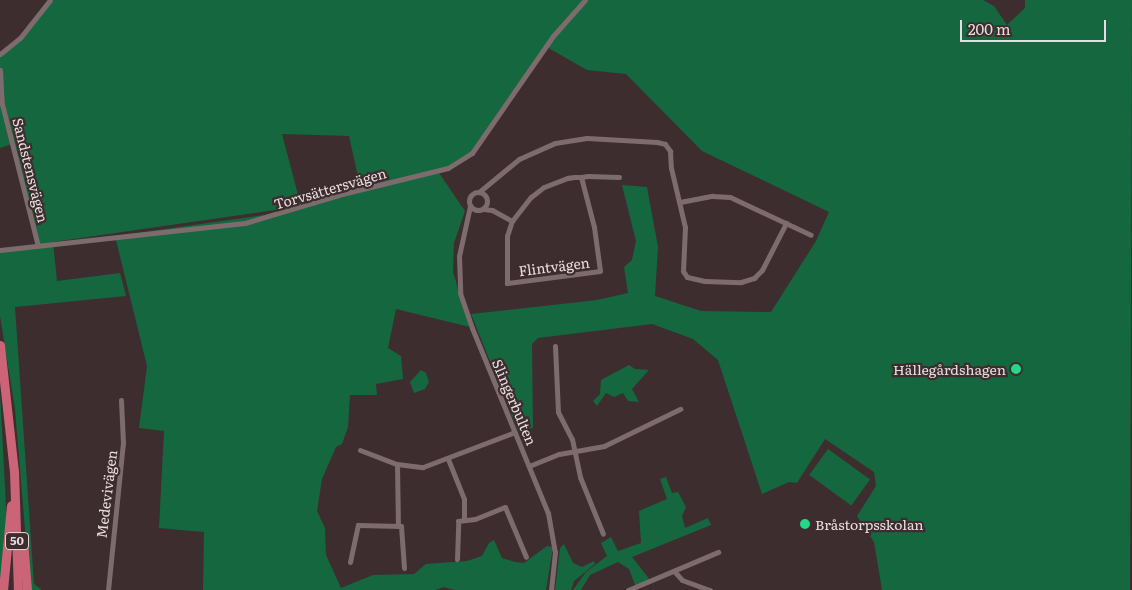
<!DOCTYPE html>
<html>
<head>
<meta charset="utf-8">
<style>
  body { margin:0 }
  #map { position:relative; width:1132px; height:590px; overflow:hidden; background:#3d2d2f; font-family:Literata,serif }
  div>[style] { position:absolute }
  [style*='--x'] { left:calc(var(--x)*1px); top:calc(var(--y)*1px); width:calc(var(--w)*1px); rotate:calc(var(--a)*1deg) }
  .green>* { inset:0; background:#15673f; transform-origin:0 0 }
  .minor>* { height:5px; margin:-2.5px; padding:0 2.5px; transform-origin:2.5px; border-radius:2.5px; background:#7e6b6d }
  .minor>.ring { margin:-2.5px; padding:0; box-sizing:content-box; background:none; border:5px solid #7e6b6d; border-radius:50% }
  .trunk>* { height:9px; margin:-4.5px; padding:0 4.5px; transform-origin:4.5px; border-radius:4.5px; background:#ca6476 }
  .dots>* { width:14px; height:14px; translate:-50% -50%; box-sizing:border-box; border:2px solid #3d2d2f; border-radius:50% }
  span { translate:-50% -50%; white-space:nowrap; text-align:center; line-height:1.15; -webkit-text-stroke:4.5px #3d2d2f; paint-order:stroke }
  .shield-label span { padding:1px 4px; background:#3d2d2f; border:1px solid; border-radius:4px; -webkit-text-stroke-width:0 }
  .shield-label { font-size:12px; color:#e8ddde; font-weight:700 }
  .street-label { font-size:14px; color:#e8ddde }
  .poi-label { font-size:14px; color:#e8ddde }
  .right { translate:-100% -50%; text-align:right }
  .left { translate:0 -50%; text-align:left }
  .scale { position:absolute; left:960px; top:20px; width:146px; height:22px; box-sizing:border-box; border:2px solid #e8ddde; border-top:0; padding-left:6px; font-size:15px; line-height:18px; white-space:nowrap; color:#e8ddde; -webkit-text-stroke:4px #3d2d2f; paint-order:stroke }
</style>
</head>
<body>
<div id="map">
  <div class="green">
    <i style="clip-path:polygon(evenodd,48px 0,983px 0,994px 6px,1007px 25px,1025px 8px,1025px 0,1132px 0,1130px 590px,882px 590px,874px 542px,857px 516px,876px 486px,874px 472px,825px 439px,797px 483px,789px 482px,762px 494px,718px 360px,693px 339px,652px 324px,538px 338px,532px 344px,533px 428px,518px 431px,471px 314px,597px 300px,628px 293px,624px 267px,632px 260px,636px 241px,622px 185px,647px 187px,658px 247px,655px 296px,701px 311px,771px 312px,816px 241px,829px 212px,702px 151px,626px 74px,587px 70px,545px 46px,483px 140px,462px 162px,437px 170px,465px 211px,454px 243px,453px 272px,470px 327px,396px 309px,388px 348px,401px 356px,403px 379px,376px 384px,377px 395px,350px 395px,348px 427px,342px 444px,336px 447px,322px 479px,317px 511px,325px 528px,326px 555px,341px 588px,373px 575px,414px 574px,426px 564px,467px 561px,482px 556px,489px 543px,494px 540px,502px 558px,515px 562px,524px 563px,547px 546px,553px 547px,546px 590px,456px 590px,444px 587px,435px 590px,203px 590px,204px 532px,159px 528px,164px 431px,139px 428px,147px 366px,115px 236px,279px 213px,296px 207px,53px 242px,57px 281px,120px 273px,126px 296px,15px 307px,34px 584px,42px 590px,30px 590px,15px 409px,0 316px,0 249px,39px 244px,12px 144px,0 148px,0 53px,17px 42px,48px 0,282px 134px,349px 136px,361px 190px,301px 206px,282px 134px)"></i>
    <i style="clip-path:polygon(629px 365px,635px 369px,649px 370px,632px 389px,639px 402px,628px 401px,623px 393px,614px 397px,606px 393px,597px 406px,593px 401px,600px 394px,601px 380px)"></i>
    <i style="clip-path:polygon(421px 370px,426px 373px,429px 382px,425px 389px,414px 393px,410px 382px)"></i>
    <i style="clip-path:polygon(0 392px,7px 526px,0 590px)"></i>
    <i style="left:828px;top:449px;width:52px;height:32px;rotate:36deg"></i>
    <i style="clip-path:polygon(666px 477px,672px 493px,678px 492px,686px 507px,682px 516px,685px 528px,708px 518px,711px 525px,632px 557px,650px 580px,636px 587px,629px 569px,618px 562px,590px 575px,581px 590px,573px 590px,586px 572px,607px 556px,601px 543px,611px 537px,618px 551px,641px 543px,639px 511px,667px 499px,660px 479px)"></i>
    <i style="clip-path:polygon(564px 544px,573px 563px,582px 567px,594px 561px,595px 564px,574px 581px,571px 590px,555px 590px,560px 548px)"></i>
  </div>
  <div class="minor">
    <i style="--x:0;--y:54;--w:26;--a:-39"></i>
    <i style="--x:20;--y:38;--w:48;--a:-51.7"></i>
    <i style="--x:0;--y:70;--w:34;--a:87"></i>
    <i style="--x:2;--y:104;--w:146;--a:75.8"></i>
    <i style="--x:581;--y:177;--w:52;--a:75.4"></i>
    <i style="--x:594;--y:227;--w:44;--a:82.2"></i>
    <i style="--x:600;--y:271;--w:94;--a:172.6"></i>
    <i style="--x:507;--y:283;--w:47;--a:-90"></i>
    <i style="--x:507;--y:236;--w:16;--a:-72"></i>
    <i style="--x:512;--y:221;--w:31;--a:-52"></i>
    <i style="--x:531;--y:197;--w:16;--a:-38"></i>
    <i style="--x:544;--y:187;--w:26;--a:-21"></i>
    <i style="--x:568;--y:178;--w:6;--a:-9"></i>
    <i style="--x:574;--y:177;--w:7;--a:0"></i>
    <i style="--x:581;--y:177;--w:7;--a:-8"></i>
    <i style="--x:588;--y:176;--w:31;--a:2"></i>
    <i class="ring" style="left:469px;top:192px;width:13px;height:13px"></i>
    <i style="--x:479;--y:192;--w:52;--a:-39.5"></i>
    <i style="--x:519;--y:159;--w:39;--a:-24"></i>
    <i style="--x:555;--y:143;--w:32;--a:-9"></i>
    <i style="--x:587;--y:138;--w:70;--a:3.3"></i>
    <i style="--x:657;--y:142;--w:8;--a:14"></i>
    <i style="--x:665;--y:144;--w:9;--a:54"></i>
    <i style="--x:670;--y:151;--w:17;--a:87"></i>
    <i style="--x:671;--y:168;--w:61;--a:76.7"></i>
    <i style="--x:685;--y:227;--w:44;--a:92.6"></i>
    <i style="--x:683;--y:271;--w:7;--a:56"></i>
    <i style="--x:687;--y:277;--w:18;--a:13"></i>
    <i style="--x:705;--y:281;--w:36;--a:2"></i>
    <i style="--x:741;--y:282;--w:14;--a:-17"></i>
    <i style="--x:754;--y:278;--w:11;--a:-45"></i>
    <i style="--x:762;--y:270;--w:53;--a:-62.9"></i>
    <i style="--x:680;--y:202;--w:33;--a:-11"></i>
    <i style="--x:712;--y:196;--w:18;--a:3"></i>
    <i style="--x:730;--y:197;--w:89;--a:25.1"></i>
    <i style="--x:470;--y:206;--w:51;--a:102.4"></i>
    <i style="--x:459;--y:256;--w:37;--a:88"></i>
    <i style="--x:460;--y:293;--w:37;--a:71"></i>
    <i style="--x:472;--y:328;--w:200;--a:67.7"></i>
    <i style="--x:548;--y:513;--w:40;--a:80"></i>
    <i style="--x:555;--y:552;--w:38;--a:96"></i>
    <i style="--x:483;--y:209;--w:9;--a:6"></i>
    <i style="--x:492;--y:210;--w:23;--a:29"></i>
    <i style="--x:0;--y:250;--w:246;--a:-6.3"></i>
    <i style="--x:245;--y:223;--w:101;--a:-16.6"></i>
    <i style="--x:342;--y:194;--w:109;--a:-13.8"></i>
    <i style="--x:448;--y:168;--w:28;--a:-32"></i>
    <i style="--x:472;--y:153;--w:142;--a:-55.3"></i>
    <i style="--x:553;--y:36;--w:48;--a:-48.4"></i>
    <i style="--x:555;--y:346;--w:66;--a:87.4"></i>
    <i style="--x:558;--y:412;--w:30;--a:63"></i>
    <i style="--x:572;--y:439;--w:39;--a:78"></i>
    <i style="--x:580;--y:477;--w:61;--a:68"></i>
    <i style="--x:360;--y:450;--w:40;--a:21"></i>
    <i style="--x:397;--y:464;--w:26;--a:7"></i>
    <i style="--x:423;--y:467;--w:98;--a:-20.8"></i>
    <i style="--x:448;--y:459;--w:43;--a:68.2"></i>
    <i style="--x:464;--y:499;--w:20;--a:90"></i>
    <i style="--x:397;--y:464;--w:62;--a:89.1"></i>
    <i style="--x:529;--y:466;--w:32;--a:-22"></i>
    <i style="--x:559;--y:454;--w:46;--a:-10.1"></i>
    <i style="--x:604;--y:446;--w:85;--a:-26"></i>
    <i style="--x:457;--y:559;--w:38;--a:-88"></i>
    <i style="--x:458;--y:521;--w:17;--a:-7"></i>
    <i style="--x:475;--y:519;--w:32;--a:-22"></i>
    <i style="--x:505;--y:507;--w:54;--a:67.2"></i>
    <i style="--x:350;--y:562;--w:38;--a:-78"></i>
    <i style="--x:358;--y:525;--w:43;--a:1.3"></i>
    <i style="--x:401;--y:526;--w:42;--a:85.9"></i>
    <i style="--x:674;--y:571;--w:12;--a:48"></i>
    <i style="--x:682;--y:580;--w:30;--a:20"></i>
    <i style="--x:108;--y:590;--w:148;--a:-84.2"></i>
    <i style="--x:123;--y:443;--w:43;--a:-92.7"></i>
    <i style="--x:628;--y:590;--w:98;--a:-22.9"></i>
  </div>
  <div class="trunk">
    <i style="--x:0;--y:345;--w:127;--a:83.7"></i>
    <i style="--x:14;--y:471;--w:119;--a:88.1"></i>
    <i style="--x:23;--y:540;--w:50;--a:85.4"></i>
    <i style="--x:3;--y:590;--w:85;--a:-84.6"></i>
  </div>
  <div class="dots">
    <i style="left:1016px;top:369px;background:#23d886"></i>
    <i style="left:805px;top:524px;background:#23d886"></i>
  </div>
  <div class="shield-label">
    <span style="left:17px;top:541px">50</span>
  </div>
  <div class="street-label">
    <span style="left:31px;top:170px;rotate:76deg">Sandstensvägen</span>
    <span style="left:330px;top:188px;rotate:-16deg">Torvsättersvägen</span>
    <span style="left:554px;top:266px;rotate:-7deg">Flintvägen</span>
    <span style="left:515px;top:402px;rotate:67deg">Slingerbulten</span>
    <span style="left:106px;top:494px;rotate:-83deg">Medevivägen</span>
  </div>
  <div class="poi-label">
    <span class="right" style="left:1006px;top:369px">Hällegårdshagen</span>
    <span class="left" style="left:815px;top:524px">Bråstorpsskolan</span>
  </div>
  <div class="scale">200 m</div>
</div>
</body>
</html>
